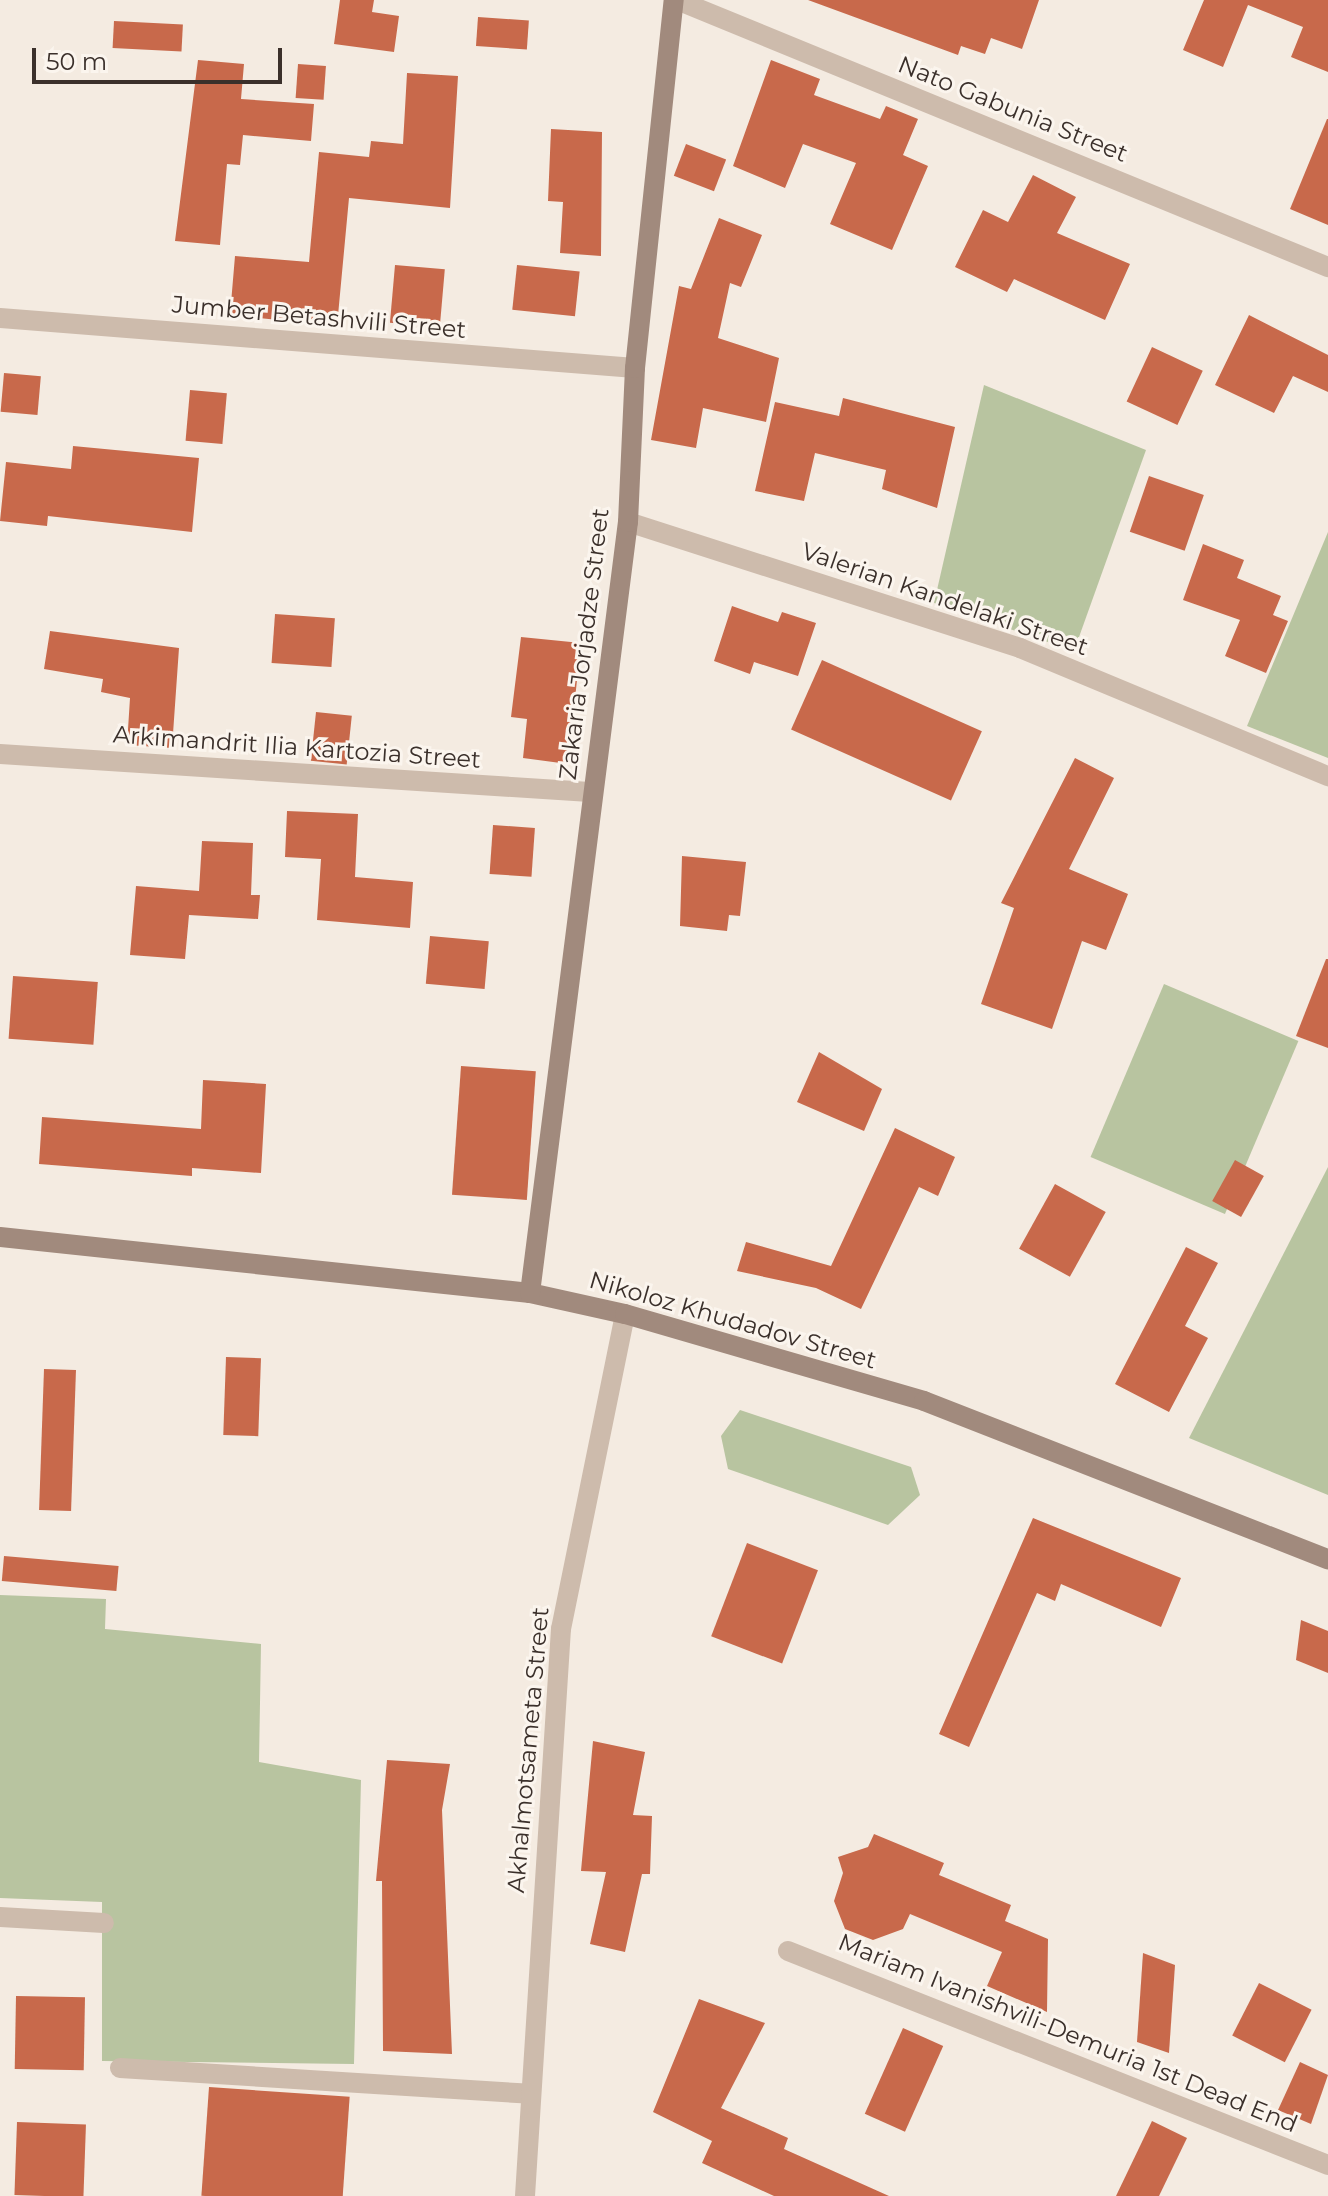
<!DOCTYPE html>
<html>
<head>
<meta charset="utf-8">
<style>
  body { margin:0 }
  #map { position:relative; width:1328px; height:2196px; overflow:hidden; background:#f4ebe1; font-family:Montserrat,sans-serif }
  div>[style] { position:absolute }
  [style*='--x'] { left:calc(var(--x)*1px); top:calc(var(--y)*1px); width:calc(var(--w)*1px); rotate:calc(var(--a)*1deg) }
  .green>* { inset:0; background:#b8c4a0; transform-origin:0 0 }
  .building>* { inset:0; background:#c8694b; transform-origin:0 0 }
  .street>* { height:20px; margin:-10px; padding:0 10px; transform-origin:10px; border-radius:10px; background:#cdbbac }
  .secondary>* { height:20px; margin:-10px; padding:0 10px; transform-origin:10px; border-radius:10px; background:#a18a7d }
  span { translate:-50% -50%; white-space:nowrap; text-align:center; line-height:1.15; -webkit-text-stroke:6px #fbf5ee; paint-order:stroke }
  .street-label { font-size:24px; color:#3b302b }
  .scale { position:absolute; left:32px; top:48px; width:250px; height:36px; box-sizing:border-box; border:4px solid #3b302b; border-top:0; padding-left:10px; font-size:24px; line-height:28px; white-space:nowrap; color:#3b302b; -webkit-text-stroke:6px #fbf5ee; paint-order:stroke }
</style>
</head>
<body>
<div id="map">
  <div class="green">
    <i style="clip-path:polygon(984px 385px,1146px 450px,1074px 651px,934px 603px)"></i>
    <i style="clip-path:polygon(1328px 532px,1328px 758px,1247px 726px)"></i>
    <i style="left:1164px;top:984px;width:146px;height:188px;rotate:23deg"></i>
    <i style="clip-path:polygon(1328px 1167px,1328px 1495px,1189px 1438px)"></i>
    <i style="clip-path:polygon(740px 1410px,911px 1467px,920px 1495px,888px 1525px,728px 1469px,721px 1436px)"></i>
    <i style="clip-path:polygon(0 1595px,106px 1599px,105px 1629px,261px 1644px,259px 1762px,361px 1780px,354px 2064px,102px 2061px,102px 1902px,0 1898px)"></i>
  </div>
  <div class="building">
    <i style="clip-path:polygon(340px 0,374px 0,372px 12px,399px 16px,394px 52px,334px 44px)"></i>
    <i style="clip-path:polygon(808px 0,1039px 0,1022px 49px,991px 38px,985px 54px,961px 46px,958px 55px)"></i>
    <i style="clip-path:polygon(1204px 0,1328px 0,1328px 72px,1291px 57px,1303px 27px,1248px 5px,1223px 67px,1183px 50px)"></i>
    <i style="left:478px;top:17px;width:51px;height:29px;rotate:4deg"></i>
    <i style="left:114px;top:21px;width:69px;height:27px;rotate:3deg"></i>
    <i style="clip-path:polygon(198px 60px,244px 64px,241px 99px,314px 104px,311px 141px,243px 135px,240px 165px,227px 164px,220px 245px,175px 241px)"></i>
    <i style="clip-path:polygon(771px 60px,820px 79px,814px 95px,880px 119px,886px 106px,918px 119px,903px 155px,928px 166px,892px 250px,830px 224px,856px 163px,803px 144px,785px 188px,733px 166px)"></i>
    <i style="left:298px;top:64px;width:28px;height:34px;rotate:4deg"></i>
    <i style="clip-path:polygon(407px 73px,458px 76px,450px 208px,349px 198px,337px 326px,230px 315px,235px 256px,309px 262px,319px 152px,369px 157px,371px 141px,403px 144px)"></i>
    <i style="clip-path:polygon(1327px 119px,1328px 119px,1328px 225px,1290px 209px)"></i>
    <i style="clip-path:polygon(551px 129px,602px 132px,601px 256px,560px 253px,563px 202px,548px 201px)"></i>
    <i style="left:686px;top:144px;width:43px;height:34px;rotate:21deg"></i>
    <i style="clip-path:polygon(1033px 175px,1076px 197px,1057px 233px,1130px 264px,1105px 320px,1014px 279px,1007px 292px,955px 267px,983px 210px,1008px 222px)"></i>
    <i style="clip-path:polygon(719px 218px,762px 235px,741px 287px,730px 283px,718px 338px,779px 358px,766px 422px,703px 408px,696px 448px,651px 440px,679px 286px,691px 289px)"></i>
    <i style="left:395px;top:265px;width:50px;height:58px;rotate:5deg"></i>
    <i style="left:517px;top:265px;width:63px;height:45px;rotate:6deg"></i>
    <i style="clip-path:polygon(1249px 315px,1328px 355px,1328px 392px,1293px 376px,1274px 413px,1215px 385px)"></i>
    <i style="left:1152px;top:347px;width:56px;height:60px;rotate:25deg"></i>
    <i style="left:4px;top:373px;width:37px;height:39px;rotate:5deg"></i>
    <i style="left:190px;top:390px;width:37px;height:51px;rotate:5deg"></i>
    <i style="clip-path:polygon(843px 398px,955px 427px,937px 508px,882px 489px,886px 470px,815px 453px,804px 501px,755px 491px,775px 402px,839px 416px)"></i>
    <i style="clip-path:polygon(73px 446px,199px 458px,192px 532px,48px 516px,47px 526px,0 521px,6px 462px,71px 469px)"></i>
    <i style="left:1149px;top:476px;width:58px;height:59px;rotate:19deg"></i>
    <i style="clip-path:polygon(1203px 544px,1244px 560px,1237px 578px,1281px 596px,1273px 615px,1288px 621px,1266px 673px,1225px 656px,1240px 620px,1183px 600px)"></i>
    <i style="clip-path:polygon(732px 606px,778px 622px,782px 612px,816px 623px,798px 676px,754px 662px,750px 674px,714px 661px)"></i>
    <i style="left:275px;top:614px;width:60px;height:49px;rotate:4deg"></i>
    <i style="clip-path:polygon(50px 631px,179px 648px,172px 748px,127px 745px,130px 698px,101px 692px,103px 679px,44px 669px)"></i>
    <i style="clip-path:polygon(521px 637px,581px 643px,568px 764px,523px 758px,527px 719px,511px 717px)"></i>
    <i style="left:822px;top:660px;width:175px;height:76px;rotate:24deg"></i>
    <i style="left:316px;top:712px;width:36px;height:49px;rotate:6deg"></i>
    <i style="clip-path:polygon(1075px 758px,1114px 778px,1069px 869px,1128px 894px,1106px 950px,1082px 941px,1052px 1029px,981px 1004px,1014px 908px,1001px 903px)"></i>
    <i style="clip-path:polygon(287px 811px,358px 814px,355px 877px,413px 882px,410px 928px,317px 920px,321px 859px,285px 857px)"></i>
    <i style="left:493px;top:825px;width:42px;height:49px;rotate:4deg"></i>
    <i style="clip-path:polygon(202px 841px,253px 843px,251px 895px,260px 895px,258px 919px,189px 915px,185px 959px,130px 955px,136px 886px,199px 891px)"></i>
    <i style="clip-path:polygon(682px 856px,746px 862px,740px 916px,729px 915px,727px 931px,680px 926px)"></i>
    <i style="left:430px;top:936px;width:59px;height:48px;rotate:5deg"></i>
    <i style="clip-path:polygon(1326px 959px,1328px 959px,1328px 1048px,1296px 1036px)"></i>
    <i style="left:13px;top:976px;width:85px;height:63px;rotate:4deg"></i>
    <i style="clip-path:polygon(819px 1052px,882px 1089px,864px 1131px,797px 1102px)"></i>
    <i style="left:461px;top:1066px;width:75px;height:129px;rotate:4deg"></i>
    <i style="clip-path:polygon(203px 1080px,266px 1084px,261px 1173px,192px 1168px,192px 1176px,39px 1164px,42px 1117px,201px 1129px)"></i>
    <i style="clip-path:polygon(895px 1128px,955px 1157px,938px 1196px,919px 1187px,861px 1309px,816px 1288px,737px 1271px,746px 1242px,831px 1266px)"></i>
    <i style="left:1235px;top:1160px;width:33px;height:47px;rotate:29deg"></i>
    <i style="left:1055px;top:1184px;width:58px;height:74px;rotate:29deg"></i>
    <i style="clip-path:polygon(1186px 1247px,1218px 1263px,1185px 1326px,1208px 1338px,1169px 1412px,1115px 1384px)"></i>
    <i style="left:226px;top:1357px;width:35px;height:78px;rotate:2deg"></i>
    <i style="left:44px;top:1369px;width:32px;height:141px;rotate:2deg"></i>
    <i style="clip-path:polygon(1033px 1518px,1181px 1578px,1161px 1627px,1061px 1584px,1055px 1601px,1037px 1593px,969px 1747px,939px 1734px)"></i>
    <i style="left:747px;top:1543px;width:76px;height:100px;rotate:21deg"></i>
    <i style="left:4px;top:1556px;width:115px;height:25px;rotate:5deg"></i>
    <i style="clip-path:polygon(1301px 1620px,1328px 1631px,1328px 1673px,1296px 1660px)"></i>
    <i style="clip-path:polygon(593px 1741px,645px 1752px,633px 1815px,652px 1816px,650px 1874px,642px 1874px,625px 1952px,590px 1944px,606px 1872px,581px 1871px)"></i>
    <i style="clip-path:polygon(387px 1760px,450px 1764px,442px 1810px,452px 2054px,383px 2051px,382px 1881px,376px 1881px)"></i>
    <i style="clip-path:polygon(874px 1834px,944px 1863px,939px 1875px,1011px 1905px,1005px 1921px,1048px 1939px,1047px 2012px,987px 1986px,1002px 1952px,910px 1914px,903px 1929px,873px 1940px,845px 1929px,834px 1901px,843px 1873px,838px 1857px,868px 1847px)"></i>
    <i style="clip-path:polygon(1143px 1953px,1175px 1965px,1169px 2053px,1137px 2042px)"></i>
    <i style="left:1259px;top:1983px;width:59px;height:59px;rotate:27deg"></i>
    <i style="left:16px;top:1996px;width:69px;height:73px;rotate:1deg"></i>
    <i style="clip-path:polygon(699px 1999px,765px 2023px,721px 2108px,788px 2138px,784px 2149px,889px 2196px,774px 2196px,702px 2163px,712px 2141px,653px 2112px)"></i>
    <i style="left:903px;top:2028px;width:44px;height:94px;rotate:24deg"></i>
    <i style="clip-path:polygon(1300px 2062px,1328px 2075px,1311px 2124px,1278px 2110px)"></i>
    <i style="left:209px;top:2087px;width:141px;height:109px;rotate:4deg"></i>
    <i style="clip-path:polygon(1152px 2121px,1187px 2138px,1159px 2196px,1116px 2196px)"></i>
    <i style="left:17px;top:2122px;width:69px;height:73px;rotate:2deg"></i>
  </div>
  <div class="street">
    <i style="--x:677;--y:0;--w:704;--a:22.3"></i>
    <i style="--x:0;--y:318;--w:637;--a:4.5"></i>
    <i style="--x:628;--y:522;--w:412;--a:17.8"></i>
    <i style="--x:1020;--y:648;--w:334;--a:22.6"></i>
    <i style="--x:0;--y:754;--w:591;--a:3.69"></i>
    <i style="--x:0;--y:1917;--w:104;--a:3.3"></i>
    <i style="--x:788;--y:1951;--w:581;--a:21.62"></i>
    <i style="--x:120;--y:2068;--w:411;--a:3.6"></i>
    <i style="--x:525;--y:2196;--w:568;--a:-86.37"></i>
    <i style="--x:561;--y:1629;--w:321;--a:-78.5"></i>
  </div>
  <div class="secondary">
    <i style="--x:0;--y:1237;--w:533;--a:6.03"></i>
    <i style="--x:530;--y:1293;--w:97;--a:12.5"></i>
    <i style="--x:625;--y:1314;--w:311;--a:16.2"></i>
    <i style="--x:924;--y:1401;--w:434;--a:21.4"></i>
    <i style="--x:530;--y:1293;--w:777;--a:-82.76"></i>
    <i style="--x:628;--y:522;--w:154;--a:-87.4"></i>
    <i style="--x:635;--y:368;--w:370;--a:-84"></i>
  </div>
  <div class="street-label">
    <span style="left:1013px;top:109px;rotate:22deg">Nato Gabunia Street</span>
    <span style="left:319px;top:317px;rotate:5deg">Jumber Betashvili Street</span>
    <span style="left:945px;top:599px;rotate:19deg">Valerian Kandelaki Street</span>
    <span style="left:584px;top:644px;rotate:-83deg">Zakaria Jorjadze Street</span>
    <span style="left:297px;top:747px;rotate:4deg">Arkimandrit Ilia Kartozia Street</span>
    <span style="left:733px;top:1320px;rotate:16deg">Nikoloz Khudadov Street</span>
    <span style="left:528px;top:1750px;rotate:-85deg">Akhalmotsameta Street</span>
    <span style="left:1068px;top:2033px;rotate:22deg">Mariam Ivanishvili-Demuria 1st Dead End</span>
  </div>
  <div class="scale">50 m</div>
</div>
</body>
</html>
